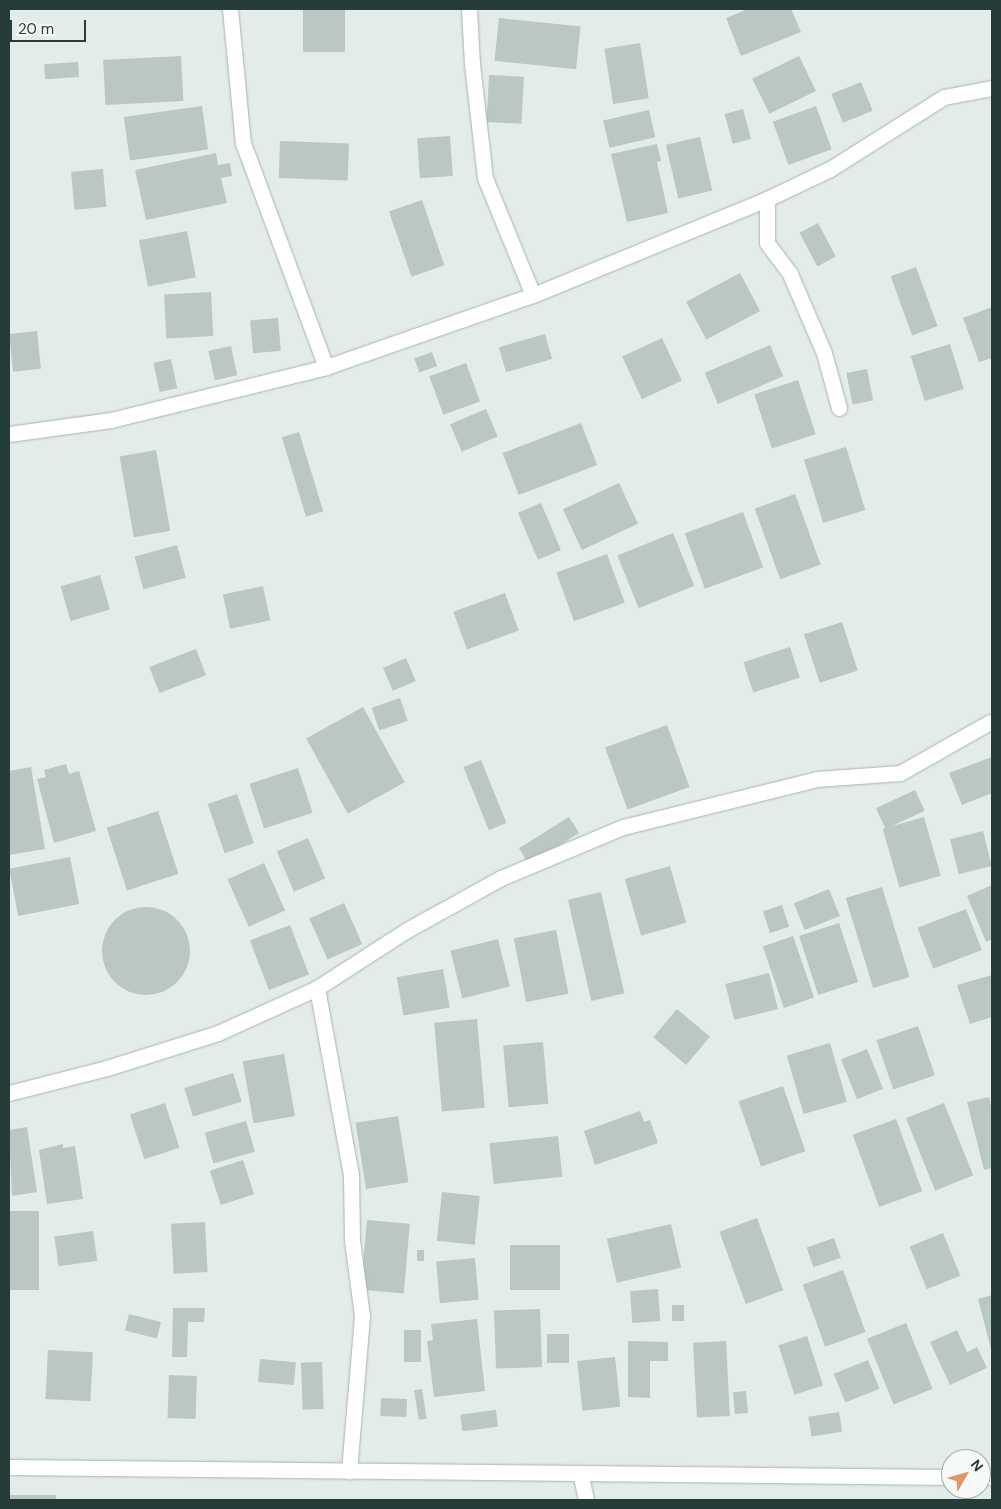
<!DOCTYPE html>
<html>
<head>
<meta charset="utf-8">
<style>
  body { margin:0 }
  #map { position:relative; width:1001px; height:1509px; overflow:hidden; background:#e4ecea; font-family:"DM Sans",sans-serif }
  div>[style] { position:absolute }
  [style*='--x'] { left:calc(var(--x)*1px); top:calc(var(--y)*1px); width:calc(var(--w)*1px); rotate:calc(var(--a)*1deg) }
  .building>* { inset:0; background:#bac7c3; transform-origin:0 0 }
  .round { border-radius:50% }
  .roads { filter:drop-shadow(0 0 1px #a7b4b1) drop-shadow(0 0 1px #a7b4b1) }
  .street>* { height:15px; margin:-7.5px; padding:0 7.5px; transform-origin:7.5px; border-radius:7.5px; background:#fff }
  .secondary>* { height:15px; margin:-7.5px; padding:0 7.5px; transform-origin:7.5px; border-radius:7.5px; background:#fff }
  span { translate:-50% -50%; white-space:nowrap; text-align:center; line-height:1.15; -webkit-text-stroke:4px #f5f9f7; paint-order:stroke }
  .frame { position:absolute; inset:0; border:10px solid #253c38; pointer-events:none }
  .north { position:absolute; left:941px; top:1449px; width:50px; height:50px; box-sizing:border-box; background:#f5f9f7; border:1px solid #a2adab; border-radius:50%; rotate:52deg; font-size:14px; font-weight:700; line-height:20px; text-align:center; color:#253c38 }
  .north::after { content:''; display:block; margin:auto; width:18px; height:22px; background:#e4946b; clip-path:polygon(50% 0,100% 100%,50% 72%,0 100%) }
  .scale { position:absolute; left:10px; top:20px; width:76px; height:22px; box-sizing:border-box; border:2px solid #253c38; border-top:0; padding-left:6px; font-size:15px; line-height:18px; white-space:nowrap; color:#253c38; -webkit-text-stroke:4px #f5f9f7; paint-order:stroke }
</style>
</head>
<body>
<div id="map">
  <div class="building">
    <i style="left:303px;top:9px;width:42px;height:43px"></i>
    <i style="clip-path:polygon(748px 9px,791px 9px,801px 32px,741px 56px,726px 18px)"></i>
    <i style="left:499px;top:18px;width:82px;height:43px;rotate:6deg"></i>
    <i style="left:640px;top:43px;width:56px;height:36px;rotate:81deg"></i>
    <i style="left:181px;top:56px;width:45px;height:78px;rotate:87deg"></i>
    <i style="left:799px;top:56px;width:39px;height:52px;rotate:64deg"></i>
    <i style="left:78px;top:62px;width:15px;height:34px;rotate:86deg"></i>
    <i style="left:489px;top:75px;width:35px;height:47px;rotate:3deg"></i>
    <i style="left:861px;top:82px;width:31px;height:32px;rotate:68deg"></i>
    <i style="left:202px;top:106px;width:44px;height:79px;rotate:82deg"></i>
    <i style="left:816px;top:106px;width:46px;height:46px;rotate:70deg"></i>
    <i style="left:743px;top:109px;width:31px;height:19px;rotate:75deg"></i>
    <i style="left:649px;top:110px;width:28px;height:47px;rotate:77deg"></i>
    <i style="left:450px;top:136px;width:40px;height:33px;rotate:86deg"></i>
    <i style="left:700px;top:137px;width:55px;height:35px;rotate:77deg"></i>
    <i style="left:280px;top:141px;width:69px;height:37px;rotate:2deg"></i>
    <i style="clip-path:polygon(657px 144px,661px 161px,657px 162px,668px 213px,627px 222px,611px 154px)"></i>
    <i style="clip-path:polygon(216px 153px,218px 165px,230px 163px,232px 176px,221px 178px,227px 203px,146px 220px,135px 170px)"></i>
    <i style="left:103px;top:169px;width:38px;height:32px;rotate:85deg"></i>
    <i style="left:422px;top:200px;width:69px;height:35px;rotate:71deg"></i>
    <i style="left:818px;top:223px;width:38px;height:21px;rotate:62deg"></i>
    <i style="left:187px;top:231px;width:47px;height:49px;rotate:79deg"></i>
    <i style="left:916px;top:267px;width:63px;height:27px;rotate:70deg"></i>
    <i style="left:740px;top:273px;width:43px;height:61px;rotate:62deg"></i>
    <i style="left:211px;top:292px;width:44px;height:47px;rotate:87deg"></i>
    <i style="clip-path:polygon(992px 307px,992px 358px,979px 362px,963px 318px)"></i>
    <i style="left:278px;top:318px;width:33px;height:28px;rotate:85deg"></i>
    <i style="left:37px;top:331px;width:38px;height:28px;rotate:84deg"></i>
    <i style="left:545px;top:334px;width:26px;height:48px;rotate:74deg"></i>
    <i style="left:662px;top:338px;width:47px;height:44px;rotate:65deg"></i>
    <i style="left:950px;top:344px;width:47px;height:41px;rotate:73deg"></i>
    <i style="left:770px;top:345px;width:34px;height:71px;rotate:67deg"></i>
    <i style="left:231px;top:346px;width:30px;height:23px;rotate:78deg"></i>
    <i style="left:432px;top:352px;width:15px;height:19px;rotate:70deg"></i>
    <i style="left:171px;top:359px;width:30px;height:18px;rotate:78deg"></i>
    <i style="left:466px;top:363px;width:41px;height:39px;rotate:70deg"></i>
    <i style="left:867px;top:369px;width:32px;height:21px;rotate:79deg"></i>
    <i style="left:798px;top:380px;width:57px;height:46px;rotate:72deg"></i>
    <i style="left:486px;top:409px;width:30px;height:39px;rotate:67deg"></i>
    <i style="left:581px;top:423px;width:45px;height:84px;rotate:69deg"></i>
    <i style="left:299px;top:432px;width:83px;height:18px;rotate:73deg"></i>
    <i style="left:846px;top:447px;width:66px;height:44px;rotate:73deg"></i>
    <i style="left:156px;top:450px;width:82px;height:37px;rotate:80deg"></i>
    <i style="left:619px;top:483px;width:45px;height:62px;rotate:65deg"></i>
    <i style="left:795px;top:494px;width:75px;height:43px;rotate:70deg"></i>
    <i style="left:541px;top:503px;width:51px;height:25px;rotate:67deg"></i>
    <i style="left:743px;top:512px;width:59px;height:62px;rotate:70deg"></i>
    <i style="left:673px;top:533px;width:57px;height:60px;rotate:68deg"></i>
    <i style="left:177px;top:545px;width:34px;height:44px;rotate:75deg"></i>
    <i style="left:607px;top:554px;width:52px;height:54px;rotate:70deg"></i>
    <i style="left:100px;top:575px;width:36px;height:41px;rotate:74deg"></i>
    <i style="left:263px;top:586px;width:35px;height:41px;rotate:78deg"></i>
    <i style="left:505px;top:593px;width:40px;height:55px;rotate:70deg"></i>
    <i style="left:842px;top:622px;width:51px;height:40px;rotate:72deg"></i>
    <i style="left:790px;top:647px;width:32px;height:49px;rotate:72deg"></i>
    <i style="left:196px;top:649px;width:28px;height:50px;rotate:69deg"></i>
    <i style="left:406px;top:658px;width:25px;height:25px;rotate:67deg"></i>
    <i style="left:400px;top:698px;width:24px;height:30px;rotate:71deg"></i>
    <i style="left:363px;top:707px;width:86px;height:65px;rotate:61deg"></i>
    <i style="left:667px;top:725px;width:66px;height:66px;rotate:70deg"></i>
    <i style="clip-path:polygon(992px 757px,992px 793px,962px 805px,949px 773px)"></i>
    <i style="left:481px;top:760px;width:68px;height:19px;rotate:68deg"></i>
    <i style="clip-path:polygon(66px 764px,69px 774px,79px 771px,96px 831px,54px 843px,37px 779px,46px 777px,44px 770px)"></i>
    <i style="clip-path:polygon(31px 767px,45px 849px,9px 855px,9px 771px)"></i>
    <i style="left:298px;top:768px;width:47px;height:51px;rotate:72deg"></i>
    <i style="left:915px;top:790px;width:23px;height:43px;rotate:65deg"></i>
    <i style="left:237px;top:794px;width:52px;height:31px;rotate:71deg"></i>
    <i style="left:158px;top:811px;width:66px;height:54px;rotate:72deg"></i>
    <i style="left:569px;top:817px;width:19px;height:59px;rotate:58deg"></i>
    <i style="left:924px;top:817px;width:61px;height:43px;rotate:74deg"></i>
    <i style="left:983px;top:831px;width:36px;height:34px;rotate:76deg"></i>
    <i style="left:308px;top:838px;width:44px;height:34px;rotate:67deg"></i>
    <i style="left:70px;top:857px;width:48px;height:62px;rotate:79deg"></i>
    <i style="left:264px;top:863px;width:52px;height:40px;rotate:66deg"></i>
    <i style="left:670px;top:866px;width:59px;height:47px;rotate:74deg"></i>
    <i style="clip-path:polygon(992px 885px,992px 939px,986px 942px,967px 896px)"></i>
    <i style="left:882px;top:887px;width:94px;height:38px;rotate:73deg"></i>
    <i style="left:829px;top:889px;width:29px;height:38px;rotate:68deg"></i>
    <i style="left:601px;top:892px;width:104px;height:34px;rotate:77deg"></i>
    <i style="left:344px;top:903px;width:45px;height:38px;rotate:66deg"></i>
    <i style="left:782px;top:905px;width:23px;height:20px;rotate:72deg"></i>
    <i class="round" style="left:102px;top:907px;width:88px;height:88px"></i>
    <i style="left:966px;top:909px;width:44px;height:52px;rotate:69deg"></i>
    <i style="left:839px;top:923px;width:62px;height:42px;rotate:72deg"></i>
    <i style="left:290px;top:925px;width:53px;height:43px;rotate:69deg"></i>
    <i style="left:556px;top:930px;width:65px;height:43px;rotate:79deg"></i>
    <i style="left:793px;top:936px;width:65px;height:32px;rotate:71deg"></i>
    <i style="left:498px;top:939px;width:49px;height:49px;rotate:76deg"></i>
    <i style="left:443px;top:969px;width:39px;height:47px;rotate:80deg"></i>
    <i style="left:769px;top:973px;width:37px;height:45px;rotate:76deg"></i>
    <i style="clip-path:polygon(992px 975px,992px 1017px,970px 1024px,957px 985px)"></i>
    <i style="left:677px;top:1009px;width:43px;height:37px;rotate:40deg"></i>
    <i style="left:477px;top:1019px;width:89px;height:43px;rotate:85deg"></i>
    <i style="left:918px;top:1026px;width:52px;height:44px;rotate:71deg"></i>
    <i style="left:543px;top:1042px;width:62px;height:40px;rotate:85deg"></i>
    <i style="left:830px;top:1043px;width:61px;height:45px;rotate:74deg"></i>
    <i style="left:867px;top:1049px;width:43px;height:28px;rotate:68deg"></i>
    <i style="left:284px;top:1054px;width:63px;height:42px;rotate:80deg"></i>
    <i style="left:233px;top:1073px;width:30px;height:51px;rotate:73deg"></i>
    <i style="left:783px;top:1086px;width:69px;height:47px;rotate:71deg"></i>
    <i style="clip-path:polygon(989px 1097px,992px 1110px,992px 1168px,984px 1170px,967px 1102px)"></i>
    <i style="left:165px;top:1103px;width:47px;height:37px;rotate:72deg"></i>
    <i style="left:944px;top:1103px;width:78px;height:41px;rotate:68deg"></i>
    <i style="clip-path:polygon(640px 1111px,644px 1122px,650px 1120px,658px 1143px,595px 1165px,584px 1131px)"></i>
    <i style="left:398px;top:1116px;width:67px;height:43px;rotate:81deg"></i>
    <i style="left:896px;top:1119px;width:77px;height:46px;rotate:70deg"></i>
    <i style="left:246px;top:1121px;width:32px;height:43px;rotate:74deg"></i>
    <i style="clip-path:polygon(27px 1127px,37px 1192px,12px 1196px,9px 1130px)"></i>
    <i style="left:558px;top:1136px;width:41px;height:69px;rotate:84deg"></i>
    <i style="clip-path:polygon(63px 1144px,63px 1148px,75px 1146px,83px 1199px,47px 1204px,39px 1150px)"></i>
    <i style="left:243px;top:1160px;width:36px;height:35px;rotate:72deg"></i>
    <i style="left:442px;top:1192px;width:38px;height:49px;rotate:6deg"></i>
    <i style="left:9px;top:1211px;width:30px;height:79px"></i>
    <i style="left:757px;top:1218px;width:77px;height:40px;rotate:70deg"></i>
    <i style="left:367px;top:1220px;width:43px;height:70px;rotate:5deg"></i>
    <i style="left:205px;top:1222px;width:50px;height:34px;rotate:87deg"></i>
    <i style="left:671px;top:1224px;width:45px;height:66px;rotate:77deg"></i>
    <i style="left:93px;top:1231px;width:30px;height:39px;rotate:82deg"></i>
    <i style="left:943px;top:1233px;width:46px;height:36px;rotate:68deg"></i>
    <i style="left:834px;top:1238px;width:21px;height:29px;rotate:71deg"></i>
    <i style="left:510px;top:1245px;width:50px;height:45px"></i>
    <i style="left:417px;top:1250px;width:7px;height:11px"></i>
    <i style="left:475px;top:1258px;width:42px;height:39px;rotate:85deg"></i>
    <i style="left:843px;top:1270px;width:66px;height:43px;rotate:70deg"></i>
    <i style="left:658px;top:1289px;width:32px;height:28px;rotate:86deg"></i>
    <i style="clip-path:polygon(992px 1295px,992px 1353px,978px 1299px)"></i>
    <i style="left:672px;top:1305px;width:12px;height:16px"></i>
    <i style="clip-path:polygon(173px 1308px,205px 1308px,204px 1322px,188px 1322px,187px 1357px,172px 1357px)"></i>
    <i style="left:540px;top:1309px;width:58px;height:46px;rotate:88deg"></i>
    <i style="left:129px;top:1314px;width:33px;height:17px;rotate:14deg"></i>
    <i style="clip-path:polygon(477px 1319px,485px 1391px,434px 1397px,427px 1341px,433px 1340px,431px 1324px)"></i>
    <i style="left:906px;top:1323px;width:71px;height:42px;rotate:68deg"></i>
    <i style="left:404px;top:1330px;width:17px;height:32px"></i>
    <i style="clip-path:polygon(957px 1330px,967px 1352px,977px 1347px,987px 1368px,950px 1385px,930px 1342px)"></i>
    <i style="left:547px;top:1334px;width:22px;height:29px"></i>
    <i style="left:807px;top:1336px;width:52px;height:30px;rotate:72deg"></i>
    <i style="clip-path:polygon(628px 1341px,668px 1342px,668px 1361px,650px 1361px,650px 1398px,628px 1397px)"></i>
    <i style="left:726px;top:1341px;width:75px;height:33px;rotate:87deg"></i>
    <i style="left:48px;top:1350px;width:45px;height:49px;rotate:3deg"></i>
    <i style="left:615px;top:1357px;width:50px;height:38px;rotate:84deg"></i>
    <i style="left:260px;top:1359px;width:36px;height:23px;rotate:5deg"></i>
    <i style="left:868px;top:1360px;width:31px;height:37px;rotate:68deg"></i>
    <i style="left:322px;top:1362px;width:47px;height:21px;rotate:88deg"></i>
    <i style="left:169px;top:1375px;width:28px;height:43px;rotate:2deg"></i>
    <i style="left:422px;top:1389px;width:30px;height:8px;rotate:81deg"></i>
    <i style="left:746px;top:1391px;width:22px;height:13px;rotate:85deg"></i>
    <i style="left:381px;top:1398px;width:26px;height:18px;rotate:2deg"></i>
    <i style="left:496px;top:1410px;width:17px;height:36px;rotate:83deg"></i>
    <i style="left:839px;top:1412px;width:20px;height:31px;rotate:81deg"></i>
    <i style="left:9px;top:1495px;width:47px;height:5px"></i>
  </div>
  <div class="roads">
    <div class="street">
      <i style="--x:230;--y:9;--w:135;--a:84.5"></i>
      <i style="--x:243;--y:143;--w:239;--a:69.7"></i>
      <i style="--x:469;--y:9;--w:55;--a:86.9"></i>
      <i style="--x:472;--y:64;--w:115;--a:83.5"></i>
      <i style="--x:485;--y:178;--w:126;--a:67.7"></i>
      <i style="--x:767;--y:199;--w:44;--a:90"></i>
      <i style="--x:767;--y:243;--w:39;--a:53"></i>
      <i style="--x:790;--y:274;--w:86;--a:66.7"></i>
      <i style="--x:824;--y:353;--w:57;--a:74.7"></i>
      <i style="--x:9;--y:434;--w:103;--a:-7.8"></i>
      <i style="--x:111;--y:420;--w:221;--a:-13.8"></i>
      <i style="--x:326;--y:367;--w:219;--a:-19.2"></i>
      <i style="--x:533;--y:295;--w:253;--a:-22.3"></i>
      <i style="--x:767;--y:199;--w:70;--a:-25.5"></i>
      <i style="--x:830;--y:169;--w:135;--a:-32.3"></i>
      <i style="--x:944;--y:97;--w:49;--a:-10.6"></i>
      <i style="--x:317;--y:988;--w:191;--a:79.7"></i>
      <i style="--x:351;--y:1176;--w:64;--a:89.1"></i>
      <i style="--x:352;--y:1240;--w:77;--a:82.5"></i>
      <i style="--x:362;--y:1316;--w:156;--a:94.8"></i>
      <i style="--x:9;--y:1093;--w:101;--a:-14.3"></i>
      <i style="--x:107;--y:1068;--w:116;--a:-17.5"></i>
      <i style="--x:218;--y:1033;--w:109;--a:-24.4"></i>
      <i style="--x:317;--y:988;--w:107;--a:-32.8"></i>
      <i style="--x:407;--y:930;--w:107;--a:-29"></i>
      <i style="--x:501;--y:878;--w:132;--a:-22.7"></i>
      <i style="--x:623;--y:827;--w:200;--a:-13.9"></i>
      <i style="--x:817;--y:779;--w:83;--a:-4.1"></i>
      <i style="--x:900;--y:773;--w:103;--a:-29.5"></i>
      <i style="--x:580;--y:1473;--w:28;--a:77"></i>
    </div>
    <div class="secondary">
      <i style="--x:9;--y:1467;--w:942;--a:0.61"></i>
      <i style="--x:981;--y:1477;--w:11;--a:0"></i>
    </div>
  </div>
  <div class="frame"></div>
  <div class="north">N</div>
  <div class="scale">20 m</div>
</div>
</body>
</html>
